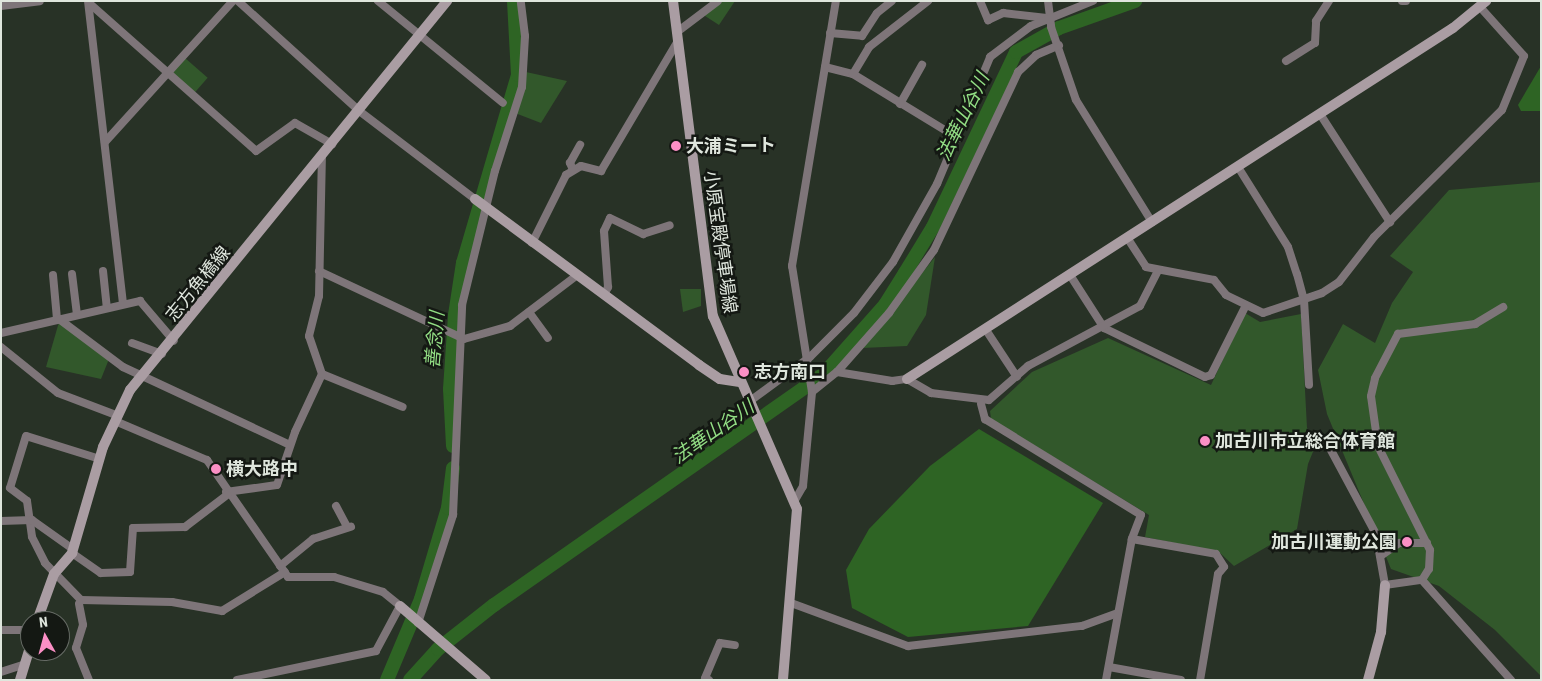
<!DOCTYPE html>
<html>
<head>
<meta charset="utf-8">
<style>
  body { margin:0 }
  #map { position:relative; width:1542px; height:681px; overflow:hidden; background:#283226; font-family:"Roboto Condensed","Noto Sans JP",sans-serif }
  div>[style] { position:absolute }
  [style*='--x'] { left:calc(var(--x)*1px); top:calc(var(--y)*1px); width:calc(var(--w)*1px); rotate:calc(var(--a)*1deg) }
  .green>* { inset:0; background:#32582b; transform-origin:0 0 }
  .water>* { inset:0; background:#2e6424 }
  .river>* { height:14px; margin:-7px; padding:0 7px; transform-origin:7px; border-radius:7px; background:#2e6424 }
  .street>* { height:8px; margin:-4px; padding:0 4px; transform-origin:4px; border-radius:4px; background:#7e7579 }
  .secondary>* { height:10px; margin:-5px; padding:0 5px; transform-origin:5px; border-radius:5px; background:#aa9da3 }
  .dots>* { width:14px; height:14px; translate:-50% -50%; box-sizing:border-box; border:2px solid #141813; border-radius:50% }
  span { translate:-50% -50%; white-space:nowrap; text-align:center; line-height:1.15; -webkit-text-stroke:5px #141813; paint-order:stroke }
  .poi-label { font-size:18px; color:#dfe6dd; font-weight:700 }
  .left { translate:0 -50%; text-align:left }
  .right { translate:-100% -50%; text-align:right }
  .street-label { font-size:18px; color:#dfe6dd }
  .water-label { font-size:19px; color:#92dd84; font-style:italic }
  .frame { position:absolute; inset:0; border:2px solid #dfe6dd; pointer-events:none }
  .north { position:absolute; left:20px; top:611px; width:50px; height:50px; box-sizing:border-box; background:#141813; border:1px solid #656a64; border-radius:50%; rotate:353deg; font-size:14px; font-weight:700; line-height:20px; text-align:center; color:#dfe6dd }
  .north::after { content:''; display:block; margin:auto; width:18px; height:22px; background:#fb8fc5; clip-path:polygon(50% 0,100% 100%,50% 72%,0 100%) }
</style>
</head>
<body>
<div id="map">
  <div class="green">
    <i style="clip-path:polygon(721px 1px,735px 1px,719px 25px,702px 14px)"></i>
    <i style="left:185px;top:58px;width:30px;height:20px;rotate:41deg"></i>
    <i style="clip-path:polygon(526px 72px,567px 81px,541px 123px,515px 113px)"></i>
    <i style="clip-path:polygon(1541px 182px,1541px 676px,1495px 630px,1439px 586px,1391px 569px,1327px 414px,1318px 370px,1343px 324px,1375px 343px,1392px 303px,1413px 272px,1390px 256px,1449px 190px)"></i>
    <i style="clip-path:polygon(935px 257px,926px 315px,907px 346px,862px 348px)"></i>
    <i style="clip-path:polygon(680px 289px,701px 289px,701px 306px,683px 312px)"></i>
    <i style="clip-path:polygon(1245px 313px,1260px 322px,1301px 314px,1307px 428px,1317px 442px,1308px 464px,1297px 529px,1234px 566px,1219px 552px,1145px 537px,1149px 515px,991px 419px,990px 411px,1032px 372px,1108px 338px,1211px 385px)"></i>
    <i style="clip-path:polygon(59px 322px,109px 359px,101px 379px,46px 367px)"></i>
  </div>
  <div class="water">
    <i style="clip-path:polygon(1541px 66px,1541px 111px,1521px 111px,1518px 105px)"></i>
    <i style="clip-path:polygon(979px 429px,1103px 503px,1028px 626px,908px 637px,852px 608px,846px 570px,869px 529px,930px 466px)"></i>
  </div>
  <div class="river">
    <i style="--x:453;--y:446;--w:57;--a:-93"></i>
    <i style="--x:450;--y:389;--w:74;--a:-86.1"></i>
    <i style="--x:455;--y:315;--w:53;--a:-81.3"></i>
    <i style="--x:463;--y:263;--w:196;--a:-73.7"></i>
    <i style="--x:518;--y:75;--w:74;--a:-93.1"></i>
    <i style="--x:387;--y:680;--w:88;--a:-67.2"></i>
    <i style="--x:421;--y:599;--w:95;--a:-73.5"></i>
    <i style="--x:448;--y:508;--w:40;--a:-82.9"></i>
    <i style="--x:410;--y:680;--w:42;--a:-47.9"></i>
    <i style="--x:438;--y:649;--w:71;--a:-38.2"></i>
    <i style="--x:494;--y:605;--w:401;--a:-35"></i>
    <i style="--x:823;--y:375;--w:94;--a:-48.5"></i>
    <i style="--x:885;--y:305;--w:38;--a:-58"></i>
    <i style="--x:905;--y:273;--w:54;--a:-58.7"></i>
    <i style="--x:933;--y:227;--w:194;--a:-64.6"></i>
    <i style="--x:1016;--y:52;--w:49;--a:-29.2"></i>
    <i style="--x:1059;--y:28;--w:81;--a:-19.6"></i>
  </div>
  <div class="street">
    <i style="--x:88;--y:1;--w:305;--a:83.4"></i>
    <i style="--x:238;--y:1;--w:162;--a:42.2"></i>
    <i style="--x:358;--y:110;--w:147;--a:37.3"></i>
    <i style="--x:378;--y:1;--w:161;--a:39.2"></i>
    <i style="--x:980;--y:1;--w:21;--a:67"></i>
    <i style="--x:988;--y:20;--w:17;--a:-25"></i>
    <i style="--x:1003;--y:13;--w:44;--a:6.5"></i>
    <i style="--x:1048;--y:1;--w:26;--a:83"></i>
    <i style="--x:1051;--y:27;--w:77;--a:71.1"></i>
    <i style="--x:1076;--y:100;--w:144;--a:58.1"></i>
    <i style="--x:1402;--y:1;--w:4;--a:0"></i>
    <i style="--x:89;--y:3;--w:223;--a:41.5"></i>
    <i style="--x:256;--y:151;--w:48;--a:-35.7"></i>
    <i style="--x:295;--y:123;--w:43;--a:29.6"></i>
    <i style="--x:1;--y:6;--w:39;--a:-7"></i>
    <i style="--x:677;--y:32;--w:51;--a:-37.1"></i>
    <i style="--x:830;--y:33;--w:32;--a:5"></i>
    <i style="--x:862;--y:36;--w:27;--a:-57"></i>
    <i style="--x:877;--y:13;--w:19;--a:-39"></i>
    <i style="--x:1286;--y:61;--w:34;--a:-32"></i>
    <i style="--x:1315;--y:43;--w:22;--a:-87"></i>
    <i style="--x:1316;--y:21;--w:24;--a:-57"></i>
    <i style="--x:825;--y:67;--w:29;--a:14"></i>
    <i style="--x:853;--y:74;--w:123;--a:31.4"></i>
    <i style="--x:853;--y:74;--w:31;--a:-59"></i>
    <i style="--x:869;--y:47;--w:75;--a:-37.9"></i>
    <i style="--x:900;--y:104;--w:45;--a:-60.6"></i>
    <i style="--x:1320;--y:114;--w:129;--a:57.1"></i>
    <i style="--x:105;--y:142;--w:190;--a:-47.8"></i>
    <i style="--x:1238;--y:167;--w:94;--a:58"></i>
    <i style="--x:1288;--y:247;--w:28;--a:72"></i>
    <i style="--x:1297;--y:274;--w:27;--a:75"></i>
    <i style="--x:1304;--y:300;--w:85;--a:86.6"></i>
    <i style="--x:573;--y:170;--w:8;--a:-113"></i>
    <i style="--x:570;--y:163;--w:21;--a:-61"></i>
    <i style="--x:1128;--y:239;--w:33;--a:57"></i>
    <i style="--x:1146;--y:267;--w:69;--a:10.8"></i>
    <i style="--x:1214;--y:280;--w:19;--a:51"></i>
    <i style="--x:1226;--y:295;--w:41;--a:25.9"></i>
    <i style="--x:1263;--y:313;--w:62;--a:-18.7"></i>
    <i style="--x:1322;--y:293;--w:20;--a:-33"></i>
    <i style="--x:1339;--y:282;--w:57;--a:-52.1"></i>
    <i style="--x:1374;--y:237;--w:180;--a:-44.8"></i>
    <i style="--x:1502;--y:110;--w:58;--a:-67.8"></i>
    <i style="--x:1524;--y:56;--w:66;--a:-131.9"></i>
    <i style="--x:532;--y:243;--w:76;--a:-63.4"></i>
    <i style="--x:566;--y:175;--w:17;--a:-31"></i>
    <i style="--x:581;--y:166;--w:21;--a:14"></i>
    <i style="--x:601;--y:171;--w:151;--a:-59.4"></i>
    <i style="--x:103;--y:271;--w:37;--a:84"></i>
    <i style="--x:319;--y:271;--w:160;--a:25.1"></i>
    <i style="--x:464;--y:339;--w:48;--a:-15.8"></i>
    <i style="--x:510;--y:326;--w:83;--a:-37.1"></i>
    <i style="--x:72;--y:274;--w:41;--a:83"></i>
    <i style="--x:53;--y:275;--w:44;--a:84.8"></i>
    <i style="--x:1070;--y:275;--w:63;--a:57.3"></i>
    <i style="--x:1104;--y:328;--w:112;--a:25.9"></i>
    <i style="--x:1205;--y:377;--w:6;--a:-18"></i>
    <i style="--x:1211;--y:375;--w:78;--a:-63.4"></i>
    <i style="--x:604;--y:295;--w:9;--a:-63"></i>
    <i style="--x:608;--y:287;--w:56;--a:-94.1"></i>
    <i style="--x:604;--y:231;--w:14;--a:-65"></i>
    <i style="--x:610;--y:218;--w:37;--a:26"></i>
    <i style="--x:643;--y:234;--w:28;--a:-18"></i>
    <i style="--x:529;--y:312;--w:32;--a:54"></i>
    <i style="--x:59;--y:319;--w:80;--a:36.9"></i>
    <i style="--x:123;--y:367;--w:184;--a:25"></i>
    <i style="--x:986;--y:330;--w:56;--a:56.6"></i>
    <i style="--x:1;--y:333;--w:143;--a:-13"></i>
    <i style="--x:140;--y:301;--w:52;--a:49.6"></i>
    <i style="--x:132;--y:343;--w:32;--a:20"></i>
    <i style="--x:1;--y:347;--w:73;--a:38.9"></i>
    <i style="--x:58;--y:393;--w:62;--a:20.8"></i>
    <i style="--x:837;--y:372;--w:79;--a:-48.6"></i>
    <i style="--x:889;--y:313;--w:77;--a:-54.5"></i>
    <i style="--x:934;--y:250;--w:197;--a:-64.7"></i>
    <i style="--x:1018;--y:72;--w:25;--a:-43"></i>
    <i style="--x:1036;--y:55;--w:25;--a:-23"></i>
    <i style="--x:322;--y:374;--w:87;--a:22.2"></i>
    <i style="--x:812;--y:392;--w:32;--a:-39"></i>
    <i style="--x:837;--y:372;--w:56;--a:9.3"></i>
    <i style="--x:892;--y:381;--w:15;--a:-8"></i>
    <i style="--x:907;--y:379;--w:28;--a:30"></i>
    <i style="--x:931;--y:393;--w:58;--a:6.9"></i>
    <i style="--x:989;--y:400;--w:52;--a:-41.1"></i>
    <i style="--x:1028;--y:366;--w:127;--a:-28.2"></i>
    <i style="--x:1140;--y:306;--w:39;--a:-63"></i>
    <i style="--x:750;--y:401;--w:74;--a:-36.3"></i>
    <i style="--x:810;--y:357;--w:62;--a:-45"></i>
    <i style="--x:854;--y:313;--w:64;--a:-52.6"></i>
    <i style="--x:893;--y:262;--w:90;--a:-60.6"></i>
    <i style="--x:937;--y:184;--w:138;--a:-67.3"></i>
    <i style="--x:990;--y:57;--w:51;--a:-37.1"></i>
    <i style="--x:1031;--y:26;--w:67;--a:-22"></i>
    <i style="--x:981;--y:404;--w:16;--a:75"></i>
    <i style="--x:985;--y:419;--w:183;--a:31.6"></i>
    <i style="--x:1141;--y:515;--w:26;--a:111"></i>
    <i style="--x:115;--y:421;--w:100;--a:23"></i>
    <i style="--x:207;--y:460;--w:142;--a:55.3"></i>
    <i style="--x:288;--y:577;--w:46;--a:0"></i>
    <i style="--x:334;--y:577;--w:51;--a:17"></i>
    <i style="--x:383;--y:592;--w:22;--a:39"></i>
    <i style="--x:400;--y:606;--w:51;--a:118.1"></i>
    <i style="--x:376;--y:651;--w:142;--a:168.2"></i>
    <i style="--x:1325;--y:439;--w:108;--a:61.8"></i>
    <i style="--x:1376;--y:534;--w:52;--a:80"></i>
    <i style="--x:1385;--y:585;--w:37;--a:-8"></i>
    <i style="--x:1422;--y:580;--w:13;--a:-58"></i>
    <i style="--x:1429;--y:569;--w:19;--a:-87"></i>
    <i style="--x:1430;--y:550;--w:116;--a:-116.6"></i>
    <i style="--x:1378;--y:446;--w:50;--a:-98"></i>
    <i style="--x:1371;--y:396;--w:18;--a:-77"></i>
    <i style="--x:1375;--y:378;--w:50;--a:-62.4"></i>
    <i style="--x:1398;--y:334;--w:78;--a:-7.4"></i>
    <i style="--x:1475;--y:324;--w:33;--a:-31"></i>
    <i style="--x:100;--y:459;--w:77;--a:-162.7"></i>
    <i style="--x:26;--y:436;--w:54;--a:107.1"></i>
    <i style="--x:10;--y:488;--w:21;--a:37"></i>
    <i style="--x:27;--y:501;--w:36;--a:82"></i>
    <i style="--x:32;--y:537;--w:29;--a:63"></i>
    <i style="--x:45;--y:563;--w:52;--a:45.8"></i>
    <i style="--x:81;--y:600;--w:91;--a:1.3"></i>
    <i style="--x:172;--y:602;--w:51;--a:10.2"></i>
    <i style="--x:222;--y:611;--w:74;--a:-31.8"></i>
    <i style="--x:226;--y:492;--w:51;--a:-7.8"></i>
    <i style="--x:277;--y:485;--w:56;--a:-71.2"></i>
    <i style="--x:295;--y:432;--w:64;--a:-65"></i>
    <i style="--x:322;--y:374;--w:40;--a:-108.9"></i>
    <i style="--x:309;--y:336;--w:41;--a:-76"></i>
    <i style="--x:319;--y:296;--w:138;--a:-88.8"></i>
    <i style="--x:795;--y:500;--w:16;--a:-60"></i>
    <i style="--x:803;--y:486;--w:94;--a:-84.5"></i>
    <i style="--x:812;--y:392;--w:128;--a:-99"></i>
    <i style="--x:792;--y:266;--w:269;--a:-80.6"></i>
    <i style="--x:336;--y:506;--w:24;--a:62"></i>
    <i style="--x:1;--y:521;--w:31;--a:-2"></i>
    <i style="--x:32;--y:520;--w:50;--a:35.3"></i>
    <i style="--x:72;--y:553;--w:35;--a:35"></i>
    <i style="--x:101;--y:573;--w:29;--a:-2"></i>
    <i style="--x:130;--y:572;--w:44;--a:-86.1"></i>
    <i style="--x:133;--y:528;--w:52;--a:-1.1"></i>
    <i style="--x:185;--y:527;--w:53;--a:-37.3"></i>
    <i style="--x:1382;--y:555;--w:21;--a:-35"></i>
    <i style="--x:1399;--y:543;--w:28;--a:0"></i>
    <i style="--x:280;--y:566;--w:43;--a:-39.3"></i>
    <i style="--x:313;--y:539;--w:40;--a:-18"></i>
    <i style="--x:1422;--y:580;--w:134;--a:48.3"></i>
    <i style="--x:791;--y:603;--w:125;--a:20.2"></i>
    <i style="--x:908;--y:646;--w:175;--a:-6.6"></i>
    <i style="--x:1082;--y:626;--w:38;--a:-20"></i>
    <i style="--x:79;--y:604;--w:21;--a:79"></i>
    <i style="--x:83;--y:625;--w:24;--a:107"></i>
    <i style="--x:76;--y:648;--w:35;--a:68"></i>
    <i style="--x:418;--y:623;--w:114;--a:-72"></i>
    <i style="--x:453;--y:515;--w:210;--a:-87.5"></i>
    <i style="--x:462;--y:305;--w:138;--a:-76.2"></i>
    <i style="--x:495;--y:171;--w:88;--a:-72.2"></i>
    <i style="--x:522;--y:87;--w:51;--a:-86.6"></i>
    <i style="--x:525;--y:36;--w:35;--a:-97"></i>
    <i style="--x:1;--y:630;--w:29;--a:0"></i>
    <i style="--x:1109;--y:667;--w:73;--a:10.2"></i>
    <i style="--x:1;--y:672;--w:25;--a:-18"></i>
    <i style="--x:709;--y:680;--w:4;--a:-153"></i>
    <i style="--x:705;--y:678;--w:38;--a:-67"></i>
    <i style="--x:720;--y:643;--w:15;--a:8"></i>
    <i style="--x:1106;--y:680;--w:143;--a:-79.6"></i>
    <i style="--x:1132;--y:539;--w:85;--a:10.1"></i>
    <i style="--x:1216;--y:554;--w:15;--a:58"></i>
    <i style="--x:1224;--y:567;--w:9;--a:131"></i>
    <i style="--x:1218;--y:574;--w:108;--a:99.6"></i>
  </div>
  <div class="secondary">
    <i style="--x:673;--y:1;--w:318;--a:82.8"></i>
    <i style="--x:713;--y:316;--w:210;--a:66.5"></i>
    <i style="--x:797;--y:509;--w:172;--a:94.7"></i>
    <i style="--x:475;--y:199;--w:279;--a:36.5"></i>
    <i style="--x:699;--y:365;--w:25;--a:34"></i>
    <i style="--x:720;--y:379;--w:20;--a:9"></i>
    <i style="--x:907;--y:379;--w:649;--a:-32.74"></i>
    <i style="--x:1453;--y:28;--w:43;--a:-39.3"></i>
    <i style="--x:400;--y:606;--w:113;--a:40.7"></i>
    <i style="--x:37;--y:621;--w:50;--a:-70.1"></i>
    <i style="--x:54;--y:574;--w:28;--a:-49"></i>
    <i style="--x:72;--y:553;--w:110;--a:-73.7"></i>
    <i style="--x:103;--y:447;--w:63;--a:-64.7"></i>
    <i style="--x:130;--y:390;--w:502;--a:-50.82"></i>
    <i style="--x:20;--y:680;--w:34;--a:-73"></i>
    <i style="--x:1368;--y:680;--w:50;--a:-74.8"></i>
    <i style="--x:1381;--y:632;--w:47;--a:-85.1"></i>
  </div>
  <div class="dots">
    <i style="left:676px;top:146px;background:#fb8fc5"></i>
    <i style="left:744px;top:372px;background:#fb8fc5"></i>
    <i style="left:1205px;top:441px;background:#fb8fc5"></i>
    <i style="left:216px;top:469px;background:#fb8fc5"></i>
    <i style="left:1407px;top:542px;background:#fb8fc5"></i>
  </div>
  <div class="poi-label">
    <span class="left" style="left:686px;top:146px">大浦ミート</span>
    <span class="left" style="left:754px;top:372px">志方南口</span>
    <span class="left" style="left:1215px;top:441px">加古川市立総合体育館</span>
    <span class="left" style="left:226px;top:469px">横大路中</span>
    <span class="right" style="left:1397px;top:542px">加古川運動公園</span>
  </div>
  <div class="street-label">
    <span style="left:720px;top:242px;rotate:82deg">小原宝殿停車場線</span>
    <span style="left:198px;top:284px;rotate:-51deg">志方魚橋線</span>
  </div>
  <div class="water-label">
    <span style="left:963px;top:117px;rotate:-64deg">法華山谷川</span>
    <span style="left:435px;top:340px;rotate:-85deg">善念川</span>
    <span style="left:713px;top:432px;rotate:-35deg">法華山谷川</span>
  </div>
  <div class="frame"></div>
  <div class="north">N</div>
</div>
</body>
</html>
